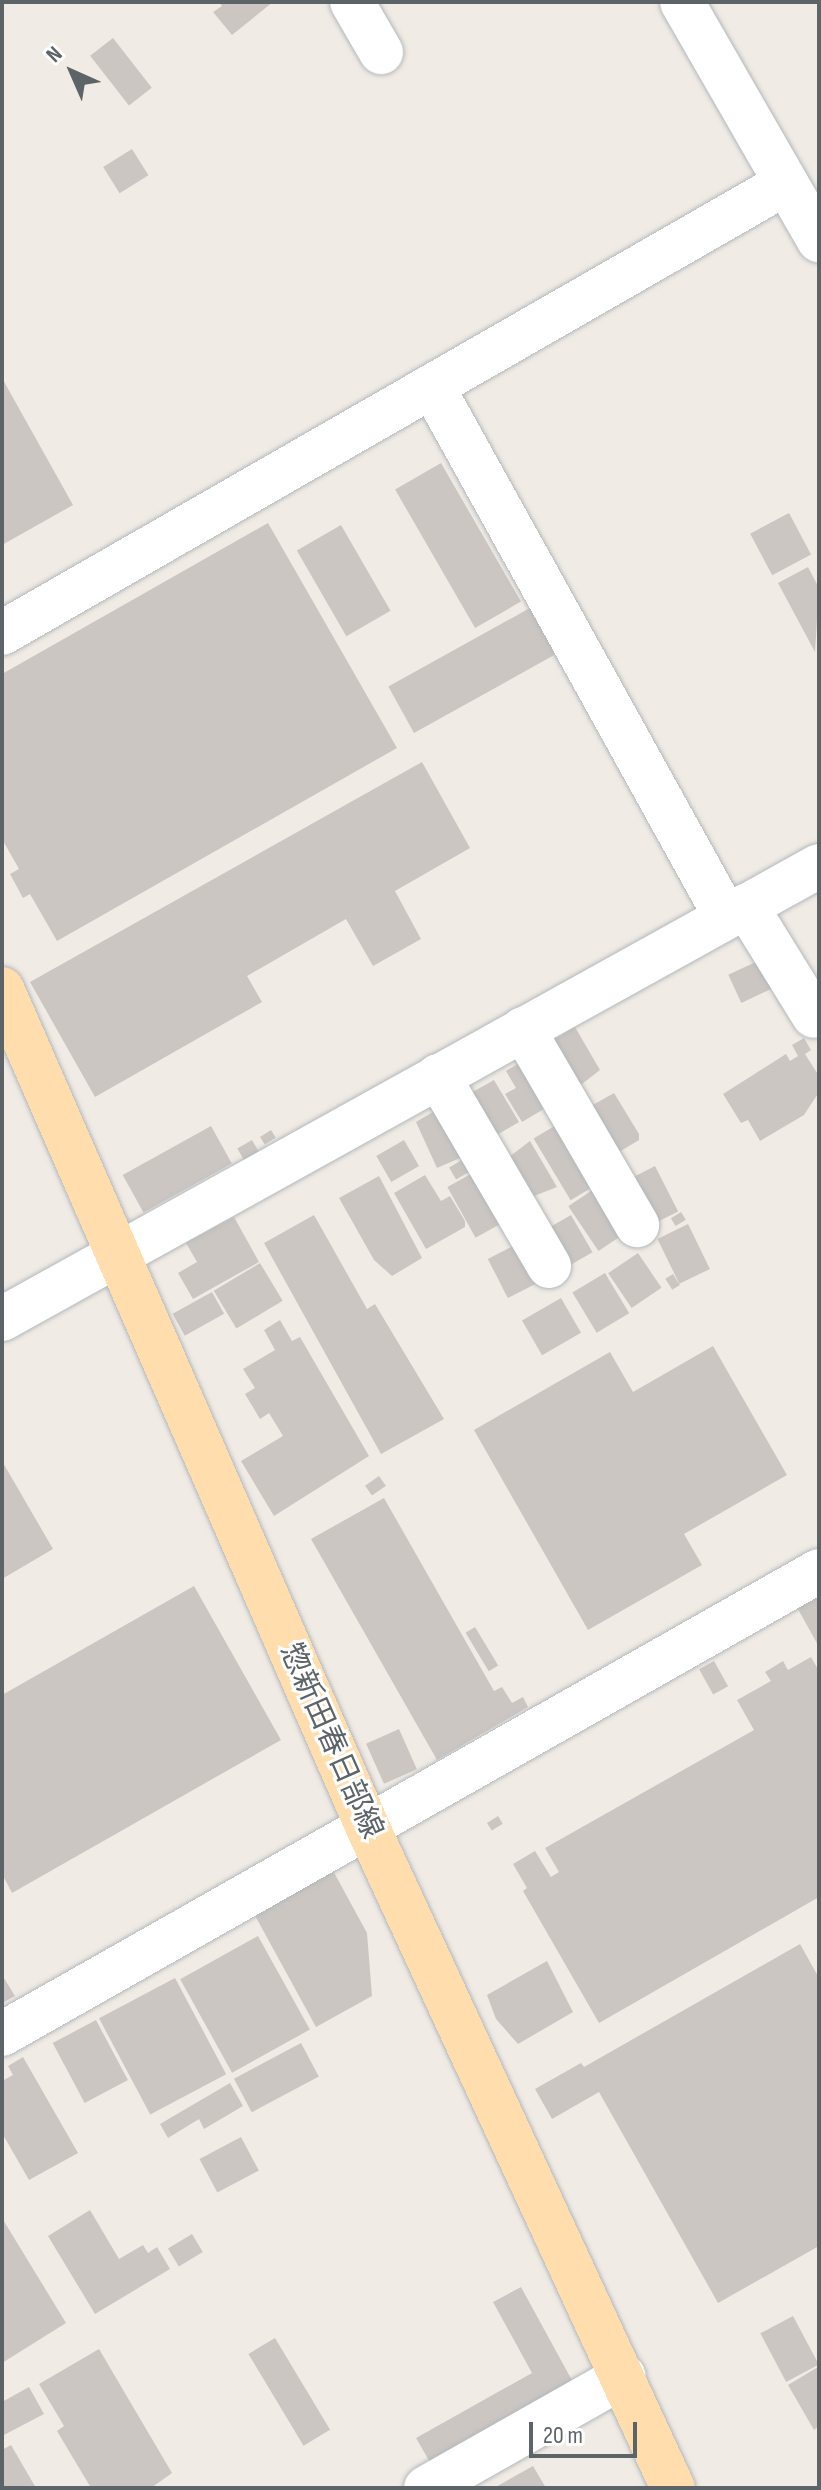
<!DOCTYPE html>
<html>
<head>
<meta charset="utf-8">
<style>
  body { margin:0 }
  #map { position:relative; width:821px; height:2490px; overflow:hidden; background:#f1ebe5; font-family:"Sofia Sans Condensed","Noto Sans JP",sans-serif }
  div>[style] { position:absolute }
  [style*='--x'] { left:calc(var(--x)*1px); top:calc(var(--y)*1px); width:calc(var(--w)*1px); rotate:calc(var(--a)*1deg) }
  .building>* { inset:0; background:#ccc6c2; transform-origin:0 0 }
  .roads { filter:drop-shadow(0 0 2px #b3b8bb) drop-shadow(0 0 2px #b3b8bb) }
  .minor>* { height:44px; margin:-22px; padding:0 22px; transform-origin:22px; border-radius:22px; background:#fff }
  .major>* { height:44px; margin:-22px; padding:0 22px; transform-origin:22px; border-radius:22px; background:#ffddac }
  span { translate:-50% -50%; white-space:nowrap; text-align:center; line-height:1.15; -webkit-text-stroke:6px #fff; paint-order:stroke }
  .street-label { font-size:30px; color:#5d6467 }
  .frame { position:absolute; inset:0; border:4px solid #5d6467; pointer-events:none }
  .north { position:absolute; left:32px; top:32px; width:80px; height:80px; -webkit-text-stroke:6px #fff; paint-order:stroke; rotate:315deg; font-size:22px; font-weight:700; line-height:32px; text-align:center; color:#5d6467 }
  .north::after { content:''; display:block; margin:auto; width:28px; height:36px; background:#5d6467; clip-path:polygon(50% 0,100% 100%,50% 72%,0 100%) }
  .scale { position:absolute; left:529px; top:2422px; width:108px; height:36px; box-sizing:border-box; border:4px solid #5d6467; border-top:0; padding-left:10px; font-size:24px; line-height:28px; white-space:nowrap; color:#5d6467; -webkit-text-stroke:6px #fff; paint-order:stroke }
</style>
</head>
<body>
<div id="map">
  <div class="building">
    <i style="clip-path:polygon(219px 2px,273px 2px,232px 35px,213px 12px,222px 6px)"></i>
    <i style="left:113px;top:38px;width:63px;height:29px;rotate:52deg"></i>
    <i style="left:132px;top:149px;width:31px;height:34px;rotate:58deg"></i>
    <i style="clip-path:polygon(2px 378px,73px 505px,2px 545px)"></i>
    <i style="left:441px;top:463px;width:160px;height:53px;rotate:60deg"></i>
    <i style="left:789px;top:513px;width:47px;height:44px;rotate:62deg"></i>
    <i style="clip-path:polygon(268px 523px,397px 748px,57px 941px,30px 894px,23px 898px,10px 874px,19px 869px,2px 839px,2px 674px)"></i>
    <i style="left:341px;top:525px;width:99px;height:51px;rotate:60deg"></i>
    <i style="clip-path:polygon(808px 567px,819px 588px,815px 652px,778px 583px)"></i>
    <i style="left:530px;top:608px;width:53px;height:162px;rotate:61deg"></i>
    <i style="clip-path:polygon(422px 762px,470px 848px,395px 891px,421px 939px,373px 966px,346px 919px,247px 976px,262px 1002px,95px 1097px,30px 982px)"></i>
    <i style="left:760px;top:960px;width:31px;height:35px;rotate:65deg"></i>
    <i style="clip-path:polygon(575px 1027px,600px 1070px,573px 1091px,550px 1042px)"></i>
    <i style="clip-path:polygon(804px 1038px,811px 1050px,805px 1054px,819px 1076px,819px 1092px,804px 1115px,760px 1141px,748px 1120px,741px 1123px,723px 1094px,786px 1054px,790px 1061px,798px 1056px,792px 1045px)"></i>
    <i style="clip-path:polygon(526px 1059px,549px 1106px,522px 1122px,505px 1094px,516px 1088px,506px 1071px)"></i>
    <i style="clip-path:polygon(494px 1080px,519px 1122px,490px 1139px,469px 1094px)"></i>
    <i style="clip-path:polygon(614px 1093px,639px 1134px,639px 1140px,614px 1155px,584px 1110px)"></i>
    <i style="clip-path:polygon(438px 1109px,467px 1155px,437px 1168px,416px 1122px)"></i>
    <i style="left:561px;top:1122px;width:72px;height:32px;rotate:59deg"></i>
    <i style="left:211px;top:1126px;width:43px;height:101px;rotate:61deg"></i>
    <i style="left:271px;top:1130px;width:9px;height:13px;rotate:58deg"></i>
    <i style="left:252px;top:1140px;width:14px;height:17px;rotate:60deg"></i>
    <i style="left:404px;top:1140px;width:30px;height:32px;rotate:60deg"></i>
    <i style="clip-path:polygon(530px 1141px,557px 1187px,524px 1200px,501px 1163px)"></i>
    <i style="left:469px;top:1156px;width:14px;height:23px;rotate:60deg"></i>
    <i style="left:655px;top:1166px;width:51px;height:29px;rotate:63deg"></i>
    <i style="left:478px;top:1170px;width:58px;height:35px;rotate:61deg"></i>
    <i style="clip-path:polygon(425px 1175px,441px 1201px,450px 1196px,465px 1221px,465px 1227px,426px 1249px,394px 1193px)"></i>
    <i style="clip-path:polygon(379px 1176px,422px 1258px,392px 1276px,374px 1260px,339px 1198px)"></i>
    <i style="left:594px;top:1189px;width:54px;height:31px;rotate:56deg"></i>
    <i style="left:681px;top:1212px;width:9px;height:12px;rotate:58deg"></i>
    <i style="clip-path:polygon(314px 1215px,367px 1309px,375px 1304px,444px 1419px,381px 1454px,264px 1243px)"></i>
    <i style="left:571px;top:1215px;width:43px;height:33px;rotate:60deg"></i>
    <i style="clip-path:polygon(234px 1217px,259px 1262px,193px 1299px,178px 1273px,197px 1262px,186px 1243px)"></i>
    <i style="left:688px;top:1224px;width:50px;height:34px;rotate:64deg"></i>
    <i style="left:519px;top:1243px;width:44px;height:35px;rotate:63deg"></i>
    <i style="left:638px;top:1253px;width:42px;height:36px;rotate:56deg"></i>
    <i style="left:260px;top:1263px;width:44px;height:54px;rotate:59deg"></i>
    <i style="left:605px;top:1273px;width:47px;height:38px;rotate:59deg"></i>
    <i style="left:673px;top:1274px;width:13px;height:9px;rotate:58deg"></i>
    <i style="left:212px;top:1292px;width:25px;height:45px;rotate:61deg"></i>
    <i style="left:561px;top:1298px;width:40px;height:45px;rotate:60deg"></i>
    <i style="clip-path:polygon(280px 1320px,292px 1341px,300px 1337px,369px 1456px,274px 1516px,241px 1461px,283px 1436px,269px 1413px,260px 1419px,245px 1394px,255px 1388px,243px 1369px,275px 1350px,264px 1330px)"></i>
    <i style="clip-path:polygon(713px 1346px,787px 1475px,684px 1534px,702px 1565px,588px 1630px,474px 1430px,610px 1352px,633px 1392px)"></i>
    <i style="clip-path:polygon(2px 1461px,53px 1549px,2px 1579px)"></i>
    <i style="left:379px;top:1476px;width:12px;height:17px;rotate:55deg"></i>
    <i style="clip-path:polygon(384px 1498px,494px 1691px,502px 1687px,512px 1703px,523px 1697px,528px 1707px,437px 1760px,311px 1539px)"></i>
    <i style="clip-path:polygon(194px 1586px,281px 1740px,12px 1893px,2px 1874px,2px 1695px)"></i>
    <i style="clip-path:polygon(819px 1587px,819px 1647px,793px 1600px)"></i>
    <i style="left:475px;top:1627px;width:45px;height:11px;rotate:59deg"></i>
    <i style="clip-path:polygon(811px 1657px,819px 1671px,819px 1897px,599px 2023px,523px 1891px,527px 1888px,513px 1864px,535px 1851px,551px 1877px,559px 1872px,545px 1848px,754px 1730px,737px 1700px,771px 1681px,765px 1672px,783px 1661px,788px 1670px)"></i>
    <i style="left:714px;top:1661px;width:29px;height:17px;rotate:61deg"></i>
    <i style="left:399px;top:1729px;width:44px;height:36px;rotate:66deg"></i>
    <i style="left:498px;top:1816px;width:9px;height:13px;rotate:58deg"></i>
    <i style="clip-path:polygon(331px 1867px,367px 1933px,372px 1996px,316px 2027px,252px 1910px)"></i>
    <i style="left:258px;top:1936px;width:107px;height:89px;rotate:61deg"></i>
    <i style="clip-path:polygon(800px 1944px,819px 1978px,819px 2246px,718px 2303px,599px 2092px,552px 2119px,535px 2089px,581px 2063px,584px 2067px)"></i>
    <i style="clip-path:polygon(547px 1961px,573px 2012px,518px 2044px,496px 2019px,487px 1995px)"></i>
    <i style="clip-path:polygon(2px 1975px,15px 1996px,2px 2003px)"></i>
    <i style="left:175px;top:1978px;width:109px;height:86px;rotate:62deg"></i>
    <i style="left:96px;top:2020px;width:68px;height:49px;rotate:62deg"></i>
    <i style="left:301px;top:2043px;width:38px;height:76px;rotate:62deg"></i>
    <i style="clip-path:polygon(23px 2057px,78px 2153px,29px 2180px,2px 2133px,2px 2081px,13px 2075px,8px 2066px)"></i>
    <i style="clip-path:polygon(230px 2083px,243px 2106px,204px 2129px,199px 2119px,168px 2138px,160px 2124px)"></i>
    <i style="left:241px;top:2137px;width:38px;height:47px;rotate:62deg"></i>
    <i style="clip-path:polygon(90px 2210px,119px 2259px,143px 2245px,148px 2253px,157px 2247px,170px 2269px,95px 2314px,48px 2236px)"></i>
    <i style="clip-path:polygon(2px 2218px,66px 2323px,2px 2363px)"></i>
    <i style="left:192px;top:2234px;width:21px;height:28px;rotate:59deg"></i>
    <i style="clip-path:polygon(521px 2287px,574px 2384px,431px 2464px,416px 2438px,532px 2373px,493px 2302px)"></i>
    <i style="left:793px;top:2316px;width:55px;height:37px;rotate:62deg"></i>
    <i style="left:275px;top:2338px;width:107px;height:31px;rotate:59deg"></i>
    <i style="clip-path:polygon(99px 2349px,172px 2473px,151px 2488px,91px 2488px,57px 2431px,64px 2426px,39px 2384px)"></i>
    <i style="clip-path:polygon(818px 2367px,819px 2426px,814px 2430px,788px 2385px)"></i>
    <i style="clip-path:polygon(29px 2387px,44px 2414px,2px 2436px,2px 2402px)"></i>
    <i style="clip-path:polygon(11px 2445px,36px 2488px,2px 2488px,2px 2450px)"></i>
    <i style="clip-path:polygon(533px 2466px,546px 2488px,494px 2488px)"></i>
  </div>
  <div class="roads">
    <div class="minor">
      <i style="--x:352;--y:2;--w:58;--a:59.9"></i>
      <i style="--x:682;--y:2;--w:275;--a:60.1"></i>
      <i style="--x:432;--y:386;--w:607;--a:61.03"></i>
      <i style="--x:2;--y:633;--w:904;--a:-29.85"></i>
      <i style="--x:746;--y:906;--w:129;--a:58.3"></i>
      <i style="--x:523;--y:1029;--w:227;--a:59.8"></i>
      <i style="--x:438;--y:1076;--w:220;--a:59.7"></i>
      <i style="--x:2;--y:1319;--w:934;--a:-29.01"></i>
      <i style="--x:2;--y:2034;--w:939;--a:-29.54"></i>
      <i style="--x:426;--y:2488;--w:227;--a:-29.5"></i>
    </div>
    <div class="major">
      <i style="--x:2;--y:989;--w:915;--a:66.43"></i>
      <i style="--x:368;--y:1828;--w:727;--a:65.2"></i>
    </div>
  </div>
  <div class="street-label">
    <span style="left:331px;top:1741px;rotate:66deg">惣新田春日部線</span>
  </div>
  <div class="frame"></div>
  <div class="north">N</div>
  <div class="scale">20 m</div>
</div>
</body>
</html>
